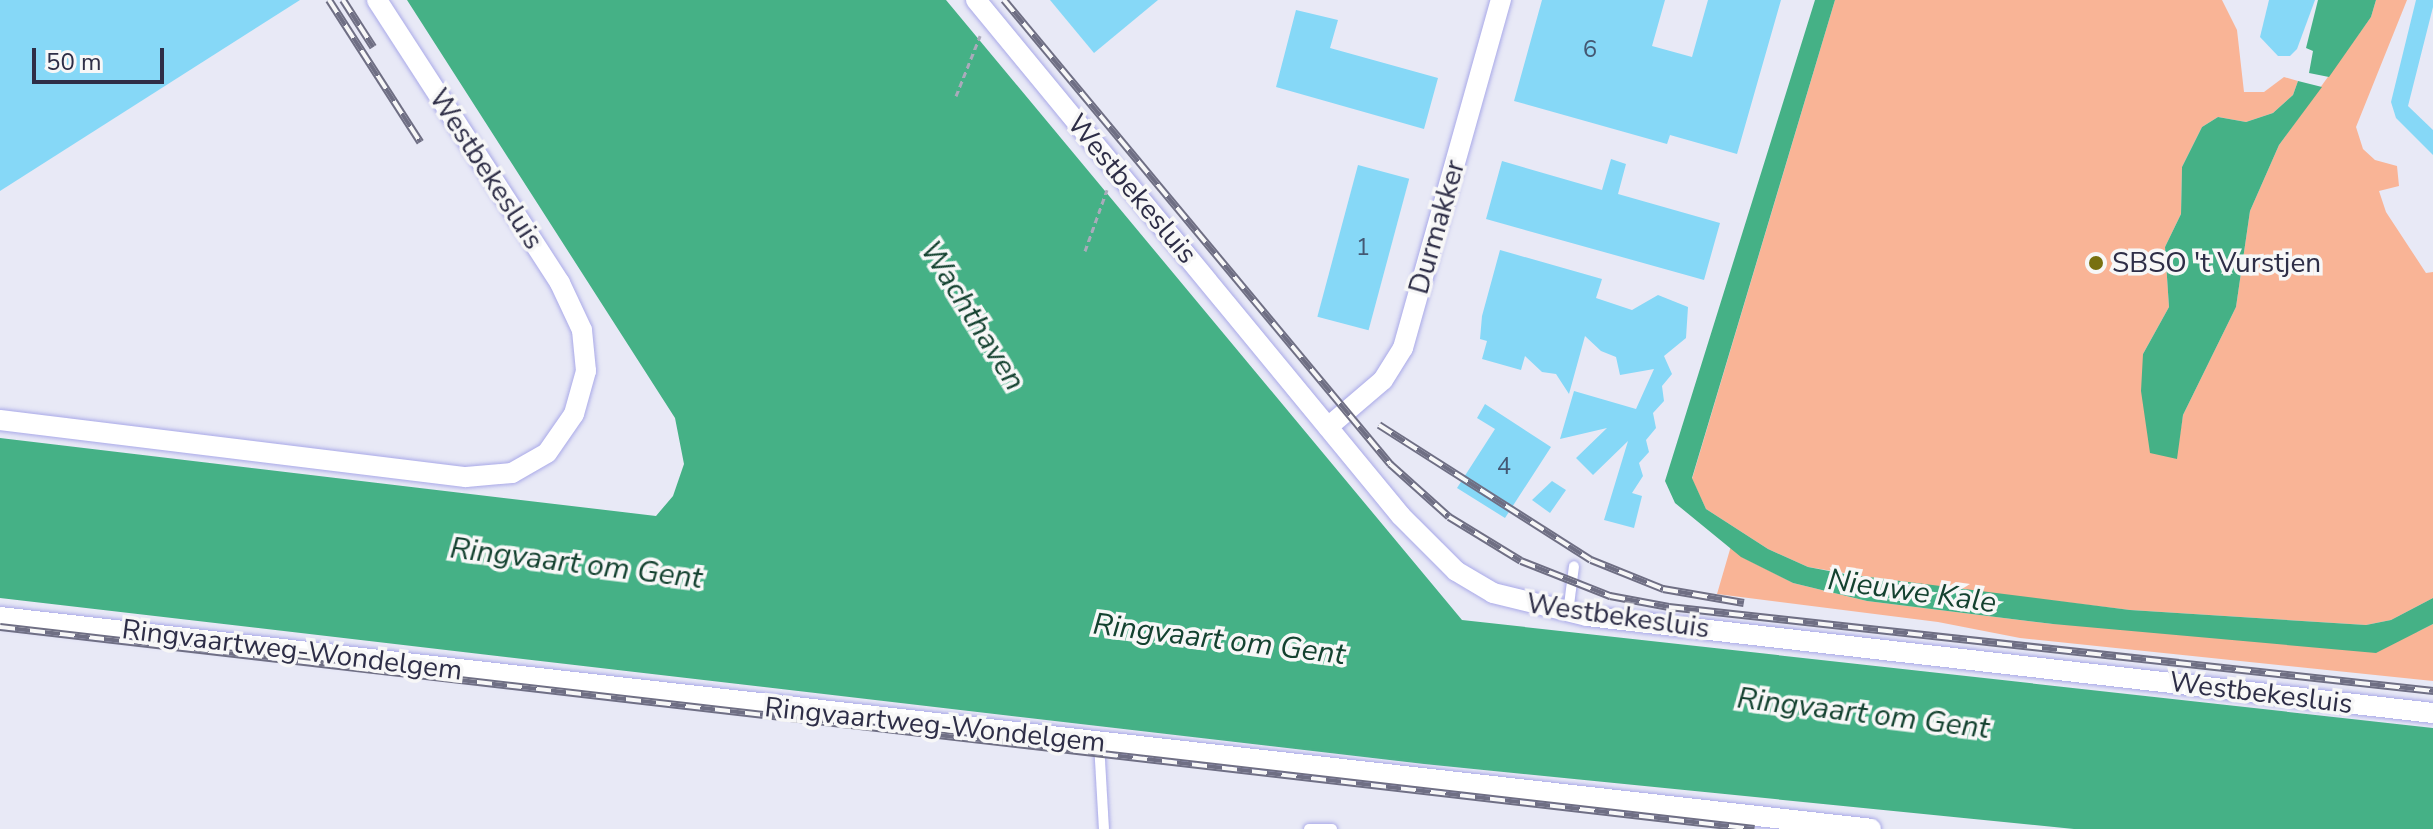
<!DOCTYPE html>
<html>
<head>
<meta charset="utf-8">
<style>
  body { margin:0 }
  #map { position:relative; width:2433px; height:829px; overflow:hidden; background:#e8e9f6; font-family:"Nunito Sans",sans-serif }
  div>[style] { position:absolute }
  [style*='--x'] { left:calc(var(--x)*1px); top:calc(var(--y)*1px); width:calc(var(--w)*1px); rotate:calc(var(--a)*1deg) }
  .green>* { inset:0; background:#f9b496 }
  .water>* { inset:0; background:#45b186 }
  .building>* { inset:0; background:#86d8f7; transform-origin:0 0 }
  .path>* { height:3px; margin-top:-1.5px; transform-origin:0; background:repeating-linear-gradient(90deg,#aab 0 6px,transparent 0 10px) }
  .roads { filter:drop-shadow(0 0 2px #a9a9e8) drop-shadow(0 0 2px #a9a9e8) }
  .lane>* { height:10px; margin:-5px; padding:0 5px; transform-origin:5px; border-radius:5px; background:#fff }
  .street>* { height:20px; margin:-10px; padding:0 10px; transform-origin:10px; border-radius:10px; background:#fff }
  .rail>* { height:8px; margin-top:-4px; transform-origin:0; background:repeating-linear-gradient(90deg,#f7f7f7 0 15px,#6f6f84 0 30px); box-sizing:border-box; border-block:2px solid #6f6f84 }
  .dots>* { width:22px; height:22px; translate:-50% -50%; box-sizing:border-box; border:4px solid #f7f7f7; border-radius:50% }
  span { translate:-50% -50%; white-space:nowrap; text-align:center; line-height:1.15; -webkit-text-stroke:7px #f7f7f7; paint-order:stroke }
  .number-label { font-size:24px; color:#445873 }
  .number-label span { -webkit-text-stroke-width:0 }
  .street-label { font-size:28px; color:#2e2e47 }
  .poi-label { font-size:28px; color:#2e2e47 }
  .left { translate:0 -50%; text-align:left }
  .water-label { font-size:30px; color:#144230; font-style:italic }
  .scale { position:absolute; left:32px; top:48px; width:132px; height:36px; box-sizing:border-box; border:4px solid #2e2e47; border-top:0; padding-left:10px; font-size:24px; line-height:28px; white-space:nowrap; color:#2e2e47; -webkit-text-stroke:6px #f7f7f7; paint-order:stroke }
</style>
</head>
<body>
<div id="map">
  <div class="green">
    <i style="clip-path:polygon(1835px 0,2222px 0,2237px 30px,2244px 92px,2264px 92px,2284px 77px,2298px 81px,2293px 95px,2273px 113px,2246px 122px,2218px 117px,2202px 127px,2182px 167px,2181px 214px,2165px 247px,2169px 307px,2143px 354px,2176px 459px,2183px 415px,2236px 307px,2250px 211px,2279px 145px,2371px 17px,2376px 0,2407px 0,2356px 127px,2363px 149px,2375px 160px,2397px 166px,2399px 186px,2379px 191px,2386px 212px,2426px 273px,2433px 272px,2433px 598px,2391px 620px,2366px 625px,2130px 610px,1905px 583px,1808px 567px,1768px 549px,1706px 509px,1692px 479px)"></i>
    <i style="clip-path:polygon(1731px 546px,1742px 557px,1793px 583px,1867px 601px,2053px 624px,2417px 632px,2433px 624px,2433px 681px,2020px 638px,1938px 622px,1717px 594px)"></i>
  </div>
  <div class="water">
    <i style="clip-path:polygon(407px 0,946px 0,1462px 620px,2433px 728px,2433px 829px,2074px 829px,1424px 764px,0 598px,0 438px,656px 516px,673px 496px,684px 464px,675px 418px)"></i>
    <i style="clip-path:polygon(1815px 0,1835px 0,1692px 478px,1706px 509px,1768px 549px,1808px 567px,1845px 574px,2130px 610px,2366px 625px,2391px 620px,2433px 598px,2433px 624px,2376px 653px,2053px 624px,1867px 601px,1793px 583px,1741px 557px,1675px 503px,1665px 481px)"></i>
    <i style="clip-path:polygon(2318px 0,2376px 0,2371px 17px,2329px 77px,2309px 73px,2313px 51px,2306px 48px)"></i>
    <i style="clip-path:polygon(2298px 81px,2322px 87px,2279px 145px,2250px 211px,2236px 307px,2183px 415px,2177px 459px,2150px 453px,2141px 391px,2143px 354px,2169px 307px,2165px 247px,2181px 214px,2182px 167px,2202px 127px,2218px 117px,2246px 122px,2273px 113px,2293px 95px)"></i>
  </div>
  <div class="building">
    <i style="clip-path:polygon(0 0,300px 0,0 191px)"></i>
    <i style="clip-path:polygon(1050px 0,1158px 0,1094px 53px)"></i>
    <i style="clip-path:polygon(1542px 0,1665px 0,1652px 46px,1692px 57px,1708px 0,1781px 0,1737px 154px,1670px 135px,1667px 144px,1514px 101px)"></i>
    <i style="clip-path:polygon(2269px 0,2315px 0,2297px 49px,2290px 56px,2278px 56px,2260px 37px)"></i>
    <i style="clip-path:polygon(2416px 0,2433px 0,2433px 7px,2408px 106px,2433px 130px,2433px 155px,2396px 118px,2391px 102px)"></i>
    <i style="clip-path:polygon(1296px 10px,1338px 20px,1330px 48px,1438px 78px,1424px 129px,1276px 87px)"></i>
    <i style="clip-path:polygon(1611px 159px,1626px 164px,1618px 194px,1720px 223px,1704px 280px,1486px 219px,1502px 161px,1602px 190px)"></i>
    <i style="left:1358px;top:165px;width:53px;height:157px;rotate:15deg"></i>
    <i style="clip-path:polygon(1500px 250px,1602px 279px,1596px 298px,1632px 310px,1658px 295px,1688px 307px,1686px 338px,1664px 356px,1672px 374px,1662px 386px,1664px 401px,1653px 413px,1656px 428px,1646px 440px,1649px 452px,1639px 463px,1643px 476px,1632px 493px,1642px 496px,1634px 528px,1604px 520px,1628px 441px,1593px 475px,1576px 458px,1607px 428px,1560px 439px,1574px 391px,1636px 409px,1654px 369px,1620px 375px,1616px 357px,1601px 351px,1585px 336px,1569px 394px,1556px 374px,1542px 372px,1525px 356px,1521px 370px,1482px 359px,1487px 341px,1480px 339px,1482px 316px)"></i>
    <i style="clip-path:polygon(1485px 404px,1551px 447px,1505px 518px,1457px 488px,1495px 429px,1477px 418px)"></i>
    <i style="clip-path:polygon(1552px 481px,1566px 490px,1550px 513px,1532px 500px)"></i>
  </div>
  <div class="path">
    <i style="--x:956;--y:96;--w:65;--a:-68.2"></i>
    <i style="--x:1085;--y:251;--w:65;--a:-70.2"></i>
  </div>
  <div class="roads">
    <div class="lane">
      <i style="--x:1568;--y:613;--w:47;--a:-82.7"></i>
      <i style="--x:1099;--y:743;--w:86;--a:86.7"></i>
      <i style="--x:1309;--y:829;--w:23;--a:0"></i>
    </div>
    <div class="street">
      <i style="--x:976;--y:0;--w:668;--a:50.52"></i>
      <i style="--x:1401;--y:516;--w:78;--a:45"></i>
      <i style="--x:1456;--y:571;--w:43;--a:30.7"></i>
      <i style="--x:1493;--y:593;--w:97;--a:13.7"></i>
      <i style="--x:1587;--y:616;--w:852;--a:6.54"></i>
      <i style="--x:0;--y:420;--w:469;--a:7"></i>
      <i style="--x:466;--y:477;--w:46;--a:-5"></i>
      <i style="--x:512;--y:473;--w:40;--a:-29.7"></i>
      <i style="--x:547;--y:453;--w:47;--a:-55.3"></i>
      <i style="--x:574;--y:414;--w:45;--a:-74.4"></i>
      <i style="--x:586;--y:371;--w:41;--a:-95.6"></i>
      <i style="--x:582;--y:330;--w:52;--a:-115.1"></i>
      <i style="--x:560;--y:283;--w:337;--a:-122.9"></i>
      <i style="--x:1328;--y:427;--w:72;--a:-40.5"></i>
      <i style="--x:1383;--y:380;--w:38;--a:-58"></i>
      <i style="--x:1403;--y:348;--w:362;--a:-74.3"></i>
      <i style="--x:0;--y:617;--w:1883;--a:6.46"></i>
    </div>
  </div>
  <div class="rail">
    <i style="--x:329;--y:0;--w:169;--a:57.3"></i>
    <i style="--x:343;--y:0;--w:56;--a:57.4"></i>
    <i style="--x:1004;--y:0;--w:604;--a:50.24"></i>
    <i style="--x:1390;--y:464;--w:79;--a:41.9"></i>
    <i style="--x:1449;--y:517;--w:84;--a:31.4"></i>
    <i style="--x:1521;--y:561;--w:96;--a:21.5"></i>
    <i style="--x:1610;--y:596;--w:60;--a:10.6"></i>
    <i style="--x:1669;--y:607;--w:769;--a:6.27"></i>
    <i style="--x:1379;--y:425;--w:251;--a:32.5"></i>
    <i style="--x:1591;--y:560;--w:78;--a:21.9"></i>
    <i style="--x:1663;--y:589;--w:82;--a:9.8"></i>
    <i style="--x:0;--y:627;--w:1766;--a:6.57"></i>
  </div>
  <div class="dots">
    <i style="left:2096px;top:263px;background:#787010"></i>
  </div>
  <div class="number-label">
    <span style="left:1590px;top:50px">6</span>
    <span style="left:1363px;top:248px">1</span>
    <span style="left:1504px;top:467px">4</span>
  </div>
  <div class="street-label">
    <span style="left:486px;top:169px;rotate:57deg">Westbekesluis</span>
    <span style="left:1132px;top:189px;rotate:50deg">Westbekesluis</span>
    <span style="left:1437px;top:227px;rotate:-74deg">Durmakker</span>
    <span style="left:1618px;top:616px;rotate:8deg">Westbekesluis</span>
    <span style="left:292px;top:650px;rotate:7deg">Ringvaartweg-Wondelgem</span>
    <span style="left:2261px;top:693px;rotate:7deg">Westbekesluis</span>
    <span style="left:935px;top:725px;rotate:6deg">Ringvaartweg-Wondelgem</span>
  </div>
  <div class="poi-label">
    <span class="left" style="left:2112px;top:263px">SBSO 't Vurstjen</span>
  </div>
  <div class="water-label">
    <span style="left:972px;top:316px;rotate:58deg">Wachthaven</span>
    <span style="left:576px;top:564px;rotate:7deg">Ringvaart om Gent</span>
    <span style="left:1912px;top:592px;rotate:8deg">Nieuwe Kale</span>
    <span style="left:1219px;top:640px;rotate:7deg">Ringvaart om Gent</span>
    <span style="left:1863px;top:714px;rotate:7deg">Ringvaart om Gent</span>
  </div>
  <div class="scale">50 m</div>
</div>
</body>
</html>
